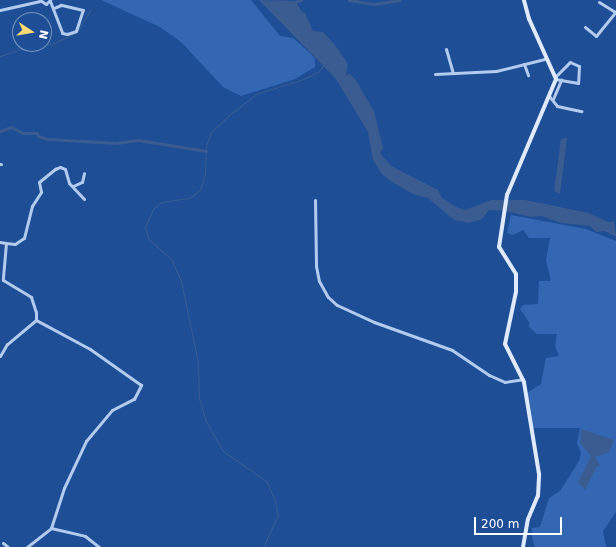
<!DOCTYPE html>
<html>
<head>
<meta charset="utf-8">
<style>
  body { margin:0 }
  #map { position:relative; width:616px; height:547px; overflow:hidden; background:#1e4e96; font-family:"DejaVu Sans",sans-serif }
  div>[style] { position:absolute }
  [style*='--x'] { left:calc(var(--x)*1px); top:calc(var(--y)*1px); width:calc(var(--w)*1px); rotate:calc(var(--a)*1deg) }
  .green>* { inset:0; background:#3367b3 }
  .water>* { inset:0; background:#3a5c90 }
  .stream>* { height:1px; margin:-0.5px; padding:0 0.5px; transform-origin:0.5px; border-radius:0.5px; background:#3a5c90 }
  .canal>* { height:3px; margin:-1.5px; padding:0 1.5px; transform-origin:1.5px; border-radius:1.5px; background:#3a5c90 }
  .street>* { height:3px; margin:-1.5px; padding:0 1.5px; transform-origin:1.5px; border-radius:1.5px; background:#b2cbef }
  .secondary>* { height:4px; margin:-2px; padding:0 2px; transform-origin:2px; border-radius:2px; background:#dfeafb }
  span { translate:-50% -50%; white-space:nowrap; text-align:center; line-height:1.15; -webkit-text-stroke:4px #1e4e96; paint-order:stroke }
  .north { position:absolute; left:12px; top:12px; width:40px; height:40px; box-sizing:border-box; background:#1e4e96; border:1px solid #7895c0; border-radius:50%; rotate:102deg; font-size:11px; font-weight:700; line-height:16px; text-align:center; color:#fff }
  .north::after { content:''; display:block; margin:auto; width:14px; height:18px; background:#fdda72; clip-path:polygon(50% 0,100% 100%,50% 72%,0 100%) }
  .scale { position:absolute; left:474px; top:517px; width:88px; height:18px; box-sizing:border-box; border:2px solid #fff; border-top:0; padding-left:5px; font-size:12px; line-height:14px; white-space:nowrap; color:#fff; -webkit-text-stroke:3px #1e4e96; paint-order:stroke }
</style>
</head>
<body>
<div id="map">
  <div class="green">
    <i style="clip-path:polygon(101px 0,251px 0,280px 36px,293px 38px,311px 54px,315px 59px,315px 67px,295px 79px,241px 96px,223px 87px,181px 42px,160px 27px)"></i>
    <i style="clip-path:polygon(511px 215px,586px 229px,616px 241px,616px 512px,603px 531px,606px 547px,535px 547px,532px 537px,532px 528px,540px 527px,549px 498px,560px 491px,579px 461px,581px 453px,577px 443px,580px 428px,533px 428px,527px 393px,541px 384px,546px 358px,559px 356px,555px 346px,557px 334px,537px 334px,529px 327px,529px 322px,520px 309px,523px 305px,538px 304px,539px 281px,551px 281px,546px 260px,550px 238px,529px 238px,523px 230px,513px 235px,507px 233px)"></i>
  </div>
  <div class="water">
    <i style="clip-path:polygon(259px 0,296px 1px,301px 11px,305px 13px,313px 31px,323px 32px,335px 45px,348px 64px,346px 75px,350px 74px,355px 79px,374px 111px,383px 148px,380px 153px,391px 166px,438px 190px,442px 198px,456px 207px,465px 210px,491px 200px,525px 200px,545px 204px,589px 213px,608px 222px,614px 221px,616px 237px,605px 231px,596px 232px,590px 226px,562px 223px,541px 216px,531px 217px,506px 211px,489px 210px,482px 219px,469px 223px,454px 220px,428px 198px,413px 194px,392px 182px,382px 174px,373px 160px,368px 132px,336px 79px)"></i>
    <i style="clip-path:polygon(567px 138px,560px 194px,554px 191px,561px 139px)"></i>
    <i style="clip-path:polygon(581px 429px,614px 440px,609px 452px,595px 457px,600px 466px,597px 466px,585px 490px,578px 482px,591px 456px,580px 443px)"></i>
  </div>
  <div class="stream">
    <i style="--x:78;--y:31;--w:24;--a:-60"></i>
    <i style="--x:0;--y:56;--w:24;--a:-19"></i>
    <i style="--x:23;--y:48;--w:31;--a:-9"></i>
    <i style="--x:54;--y:43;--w:23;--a:-25"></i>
    <i style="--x:263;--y:547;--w:35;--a:-65"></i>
    <i style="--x:278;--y:515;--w:17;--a:-103"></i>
    <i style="--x:274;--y:498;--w:19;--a:-115"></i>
    <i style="--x:266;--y:481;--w:52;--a:-145.1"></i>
    <i style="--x:223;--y:451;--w:34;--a:-120"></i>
    <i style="--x:206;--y:421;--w:24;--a:-107"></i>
    <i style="--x:199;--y:398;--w:36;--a:-92"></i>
    <i style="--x:198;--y:362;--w:83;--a:-101.9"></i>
    <i style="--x:181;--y:281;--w:24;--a:-114"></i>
    <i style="--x:171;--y:259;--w:31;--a:-138"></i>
    <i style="--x:148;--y:238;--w:11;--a:-105"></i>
    <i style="--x:145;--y:227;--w:20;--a:-66"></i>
    <i style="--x:153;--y:209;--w:11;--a:-41"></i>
    <i style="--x:161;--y:202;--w:28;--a:-8"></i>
    <i style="--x:189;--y:198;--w:14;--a:-36"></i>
    <i style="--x:200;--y:190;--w:17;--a:-73"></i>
    <i style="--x:205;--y:174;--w:28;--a:-88"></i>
    <i style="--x:206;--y:146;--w:15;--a:-70"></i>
    <i style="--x:211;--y:132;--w:23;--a:-43"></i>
    <i style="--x:228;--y:116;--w:36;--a:-38"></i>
    <i style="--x:256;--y:94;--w:49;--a:-17.7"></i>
    <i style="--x:303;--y:79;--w:17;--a:-25"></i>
    <i style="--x:318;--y:72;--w:8;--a:-50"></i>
  </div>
  <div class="canal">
    <i style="--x:349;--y:0;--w:25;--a:9"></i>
    <i style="--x:374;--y:4;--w:26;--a:-9"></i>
    <i style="--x:294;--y:2;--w:7;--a:-16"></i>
    <i style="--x:0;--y:131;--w:12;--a:-20"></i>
    <i style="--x:11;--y:127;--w:13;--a:27"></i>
    <i style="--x:23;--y:133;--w:14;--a:0"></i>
    <i style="--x:37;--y:133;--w:3;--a:72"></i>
    <i style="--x:38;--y:136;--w:10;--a:17"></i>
    <i style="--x:48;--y:139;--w:68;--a:3.4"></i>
    <i style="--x:116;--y:143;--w:22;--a:-8"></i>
    <i style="--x:138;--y:140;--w:69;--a:9.2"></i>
  </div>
  <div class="street">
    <i style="--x:40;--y:0;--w:7;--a:34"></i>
    <i style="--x:46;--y:4;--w:6;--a:-45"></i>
    <i style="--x:50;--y:1;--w:34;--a:69"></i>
    <i style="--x:62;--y:33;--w:5;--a:11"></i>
    <i style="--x:67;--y:34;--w:9;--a:-18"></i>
    <i style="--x:76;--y:31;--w:22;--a:-72"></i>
    <i style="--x:83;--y:10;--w:23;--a:-167"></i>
    <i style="--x:61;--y:5;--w:8;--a:157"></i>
    <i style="--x:599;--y:2;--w:19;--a:32"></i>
    <i style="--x:0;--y:10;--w:41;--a:-12.7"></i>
    <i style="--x:585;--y:27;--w:14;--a:39"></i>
    <i style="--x:596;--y:36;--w:32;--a:-51"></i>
    <i style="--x:446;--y:49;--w:25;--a:74"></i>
    <i style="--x:524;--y:64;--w:12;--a:70"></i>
    <i style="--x:435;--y:74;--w:61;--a:-2.8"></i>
    <i style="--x:496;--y:71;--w:50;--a:-13.8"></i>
    <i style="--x:555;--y:77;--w:21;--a:-45"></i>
    <i style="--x:570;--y:62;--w:10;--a:24"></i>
    <i style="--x:579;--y:66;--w:17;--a:93"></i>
    <i style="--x:578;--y:83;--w:22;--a:-170"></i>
    <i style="--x:549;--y:96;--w:13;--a:51"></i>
    <i style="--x:557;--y:106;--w:25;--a:12"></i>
    <i style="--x:553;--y:99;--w:21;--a:-67"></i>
    <i style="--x:0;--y:164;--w:1;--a:0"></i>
    <i style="--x:73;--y:186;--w:10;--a:-24"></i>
    <i style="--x:82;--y:182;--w:9;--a:-77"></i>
    <i style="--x:315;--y:200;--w:66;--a:89.1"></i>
    <i style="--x:316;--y:266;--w:15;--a:79"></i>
    <i style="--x:319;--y:281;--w:18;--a:61"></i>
    <i style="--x:328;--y:297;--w:12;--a:42"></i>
    <i style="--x:337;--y:305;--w:41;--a:24.7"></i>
    <i style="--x:374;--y:322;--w:83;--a:19.7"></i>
    <i style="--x:452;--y:350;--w:45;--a:34"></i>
    <i style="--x:489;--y:375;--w:17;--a:24"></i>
    <i style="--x:505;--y:382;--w:18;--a:-9"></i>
    <i style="--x:0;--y:242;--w:6;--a:9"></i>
    <i style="--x:6;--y:243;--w:37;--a:95"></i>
    <i style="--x:3;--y:280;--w:33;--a:31"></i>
    <i style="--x:31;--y:297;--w:16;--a:72"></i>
    <i style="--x:36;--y:312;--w:8;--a:90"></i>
    <i style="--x:36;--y:320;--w:38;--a:140"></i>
    <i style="--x:7;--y:344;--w:14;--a:120"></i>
    <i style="--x:6;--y:243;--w:9;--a:6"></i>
    <i style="--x:15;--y:244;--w:11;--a:-34"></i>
    <i style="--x:24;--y:238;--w:33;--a:-76"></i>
    <i style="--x:32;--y:206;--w:17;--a:-57"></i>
    <i style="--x:41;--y:192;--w:10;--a:-101"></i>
    <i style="--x:39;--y:182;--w:21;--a:-39"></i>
    <i style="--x:55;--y:169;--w:5;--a:-22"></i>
    <i style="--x:60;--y:167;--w:5;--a:22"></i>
    <i style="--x:65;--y:169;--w:15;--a:74"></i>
    <i style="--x:69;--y:183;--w:22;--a:47"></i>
    <i style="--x:51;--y:528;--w:35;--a:13"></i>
    <i style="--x:85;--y:536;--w:18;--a:38"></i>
    <i style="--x:3;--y:543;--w:6;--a:39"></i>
    <i style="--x:27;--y:547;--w:31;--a:-38"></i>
    <i style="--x:51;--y:528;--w:42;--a:-72"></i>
    <i style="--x:64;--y:488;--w:52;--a:-64.9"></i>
    <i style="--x:86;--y:441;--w:40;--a:-50"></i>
    <i style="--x:112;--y:410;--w:25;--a:-27"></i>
    <i style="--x:134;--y:399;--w:16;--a:-63"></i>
    <i style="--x:141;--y:385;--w:62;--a:-144.8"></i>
    <i style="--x:90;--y:349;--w:61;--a:-151.8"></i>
  </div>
  <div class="secondary">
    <i style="--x:523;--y:547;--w:28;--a:-80"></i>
    <i style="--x:528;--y:519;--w:25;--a:-67"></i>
    <i style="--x:538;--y:496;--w:22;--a:-87"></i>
    <i style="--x:539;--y:474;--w:93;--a:-99.3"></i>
    <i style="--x:524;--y:382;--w:42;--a:-116.6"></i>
    <i style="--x:505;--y:344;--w:53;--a:-78.1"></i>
    <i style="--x:516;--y:292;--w:18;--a:-90"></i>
    <i style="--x:516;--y:274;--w:32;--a:-122"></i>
    <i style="--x:499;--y:247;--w:53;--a:-81.3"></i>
    <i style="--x:507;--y:195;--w:126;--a:-67.1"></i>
    <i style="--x:556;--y:79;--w:66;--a:-114.2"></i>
    <i style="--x:529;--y:19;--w:20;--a:-105"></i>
  </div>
  <div class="north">N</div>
  <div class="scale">200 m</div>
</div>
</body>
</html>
